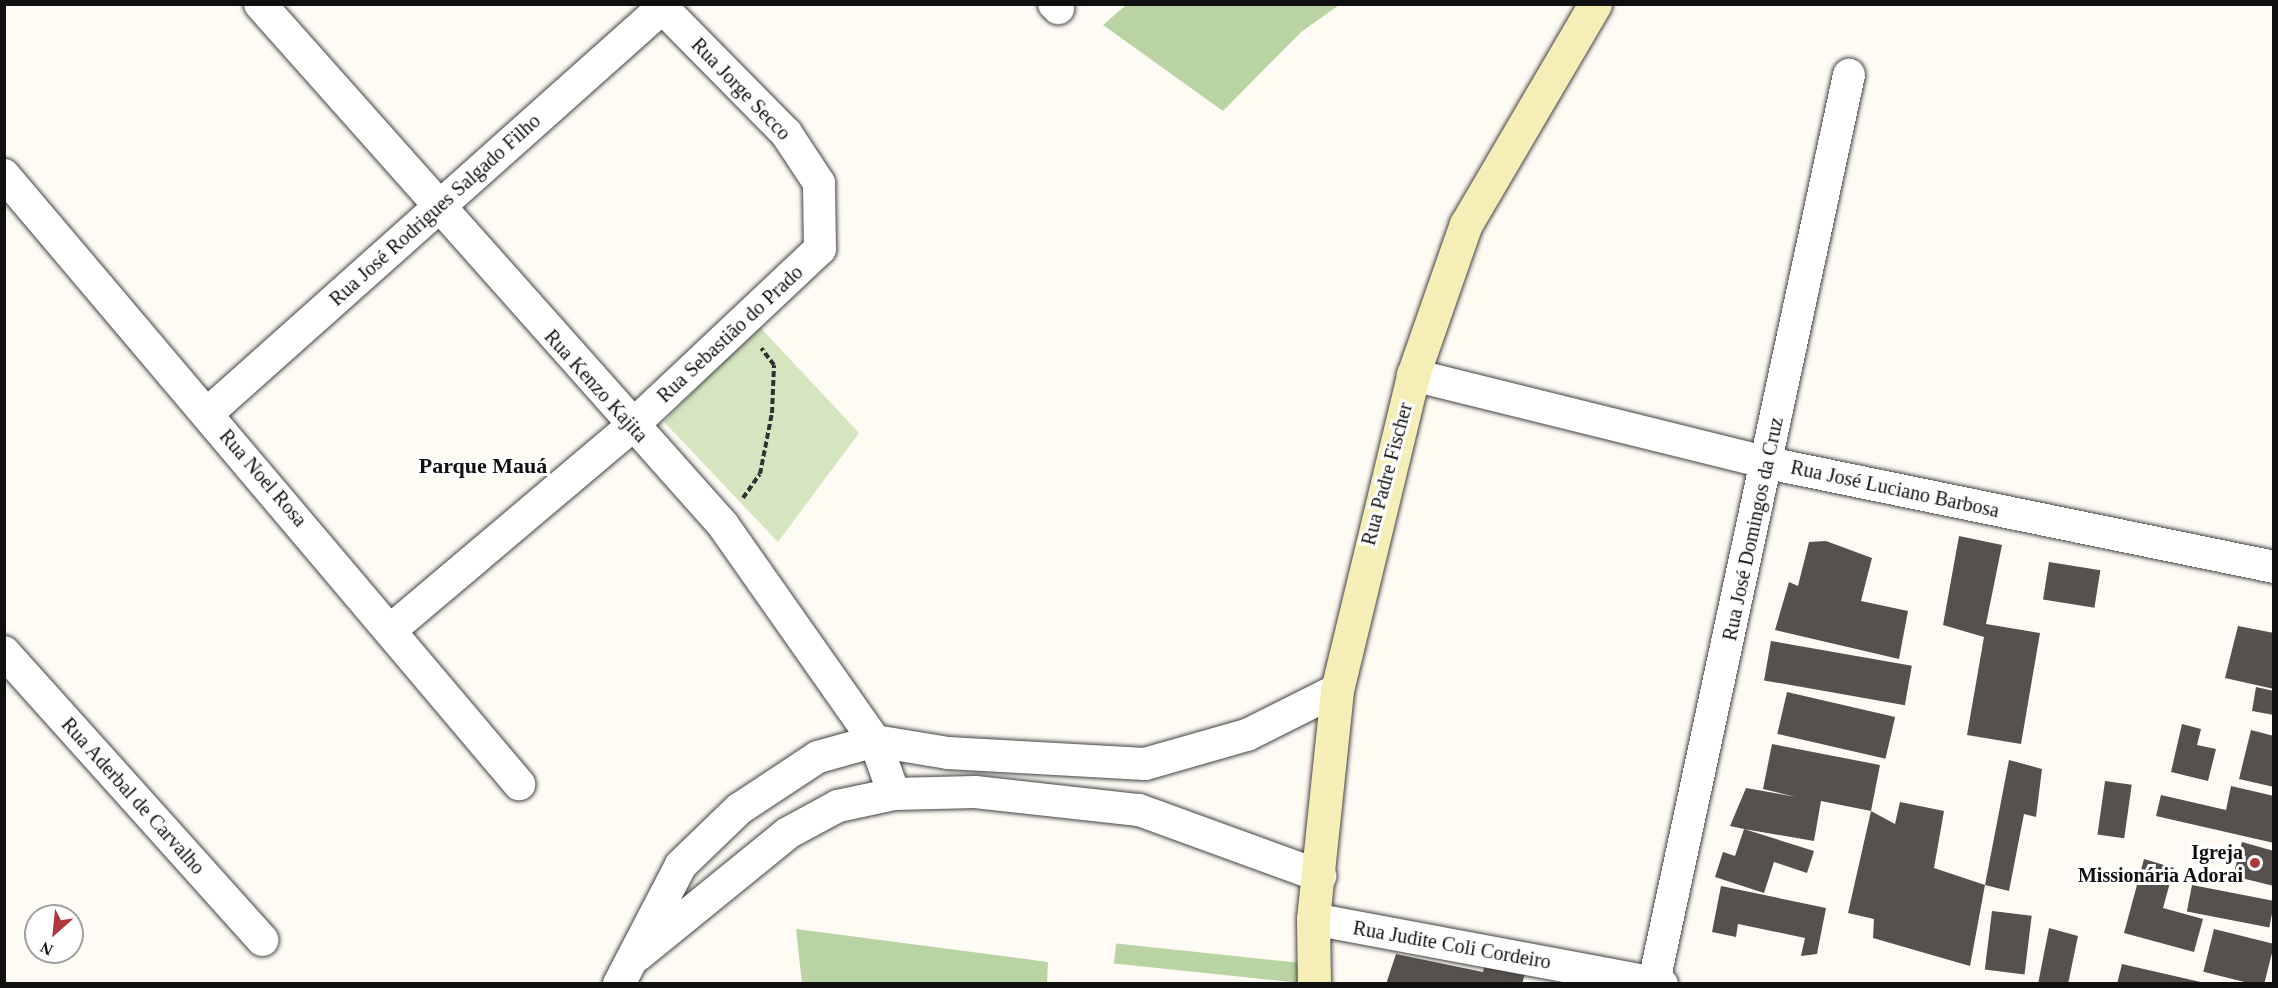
<!DOCTYPE html>
<html>
<head>
<meta charset="utf-8">
<style>
  body { margin:0 }
  #map { position:relative; width:2278px; height:988px; overflow:hidden; background:#fdfbf4; font-family:Georgia,serif }
  div>[style] { position:absolute }
  [style*='--x'] { left:calc(var(--x)*1px); top:calc(var(--y)*1px); width:calc(var(--w)*1px); rotate:calc(var(--a)*1deg) }
  .green>* { inset:0; background:#d4e5c0 }
  .forest>* { inset:0; background:#b9d3a2; transform-origin:0 0 }
  .building>* { inset:0; background:#57514d; transform-origin:0 0 }
  .path>* { height:4px; margin-top:-2px; transform-origin:0; background:repeating-linear-gradient(90deg,#323232 0 6px,transparent 0 9px) }
  .roads { filter:drop-shadow(0 0 2px #434343) drop-shadow(0 0 2px #434343) }
  .minor>* { height:32px; margin:-16px; padding:0 16px; transform-origin:16px; border-radius:16px; background:#fff }
  .secondary>* { height:33px; margin:-16.5px; padding:0 16.5px; transform-origin:16.5px; border-radius:16.5px; background:#f5eeb7 }
  .dots>* { width:16px; height:16px; translate:-50% -50%; box-sizing:border-box; border:3px solid #fff; border-radius:50% }
  span { translate:-50% -50%; white-space:nowrap; text-align:center; line-height:1.15; -webkit-text-stroke:6px #fff; paint-order:stroke }
  .street-label { font-size:20px; color:#101010 }
  .poi-label { font-size:20px; color:#101010; font-weight:700 }
  .right { translate:-100% -50%; text-align:right }
  .quarter-label { font-size:22px; color:#101010; font-weight:700 }
  .frame { position:absolute; inset:0; border:6px solid #101010; pointer-events:none }
  .north { position:absolute; left:24px; top:904px; width:60px; height:60px; box-sizing:border-box; background:#fff; border:2px solid #9f9f9f; border-radius:50%; rotate:207deg; font-size:16px; font-weight:700; line-height:24px; text-align:center; color:#101010 }
  .north::after { content:''; display:block; margin:auto; width:21px; height:27px; background:#af383f; clip-path:polygon(50% 0,100% 100%,50% 72%,0 100%) }
</style>
</head>
<body>
<div id="map">
  <div class="green">
    <i style="clip-path:polygon(758px 325px,859px 433px,778px 542px,664px 422px)"></i>
  </div>
  <div class="forest">
    <i style="clip-path:polygon(1126px 5px,1126px 4px,1339px 5px,1301px 32px,1223px 111px,1103px 25px)"></i>
    <i style="clip-path:polygon(796px 929px,1048px 962px,1047px 983px,802px 983px)"></i>
    <i style="left:1311px;top:964px;width:20px;height:196px;rotate:96deg"></i>
  </div>
  <div class="building">
    <i style="clip-path:polygon(1959px 536px,2002px 545px,1986px 624px,2040px 633px,2021px 744px,1967px 735px,1984px 637px,1943px 625px)"></i>
    <i style="clip-path:polygon(1826px 541px,1872px 558px,1861px 601px,1908px 611px,1899px 659px,1775px 630px,1789px 582px,1798px 586px,1809px 542px)"></i>
    <i style="left:2049px;top:562px;width:52px;height:38px;rotate:9deg"></i>
    <i style="clip-path:polygon(2238px 626px,2274px 633px,2274px 689px,2225px 678px)"></i>
    <i style="left:1771px;top:641px;width:143px;height:40px;rotate:10deg"></i>
    <i style="clip-path:polygon(2256px 687px,2274px 691px,2274px 715px,2252px 711px)"></i>
    <i style="left:1787px;top:692px;width:111px;height:43px;rotate:13deg"></i>
    <i style="clip-path:polygon(2182px 724px,2201px 729px,2197px 745px,2216px 749px,2208px 781px,2171px 772px)"></i>
    <i style="clip-path:polygon(2251px 730px,2274px 736px,2274px 787px,2239px 779px)"></i>
    <i style="clip-path:polygon(1772px 744px,1880px 765px,1871px 811px,1821px 801px,1814px 841px,1744px 829px,1814px 851px,1807px 873px,1774px 862px,1764px 893px,1715px 877px,1723px 852px,1735px 856px,1744px 829px,1730px 826px,1746px 788px,1796px 797px,1763px 789px)"></i>
    <i style="clip-path:polygon(2009px 760px,2042px 769px,2036px 817px,2024px 814px,2009px 891px,1985px 885px)"></i>
    <i style="left:2105px;top:781px;width:27px;height:54px;rotate:8deg"></i>
    <i style="clip-path:polygon(2231px 786px,2274px 796px,2274px 843px,2156px 816px,2161px 795px,2226px 810px)"></i>
    <i style="clip-path:polygon(1900px 802px,1944px 811px,1934px 868px,1985px 885px,1970px 966px,1873px 938px,1874px 919px,1848px 913px,1871px 811px,1895px 824px)"></i>
    <i style="clip-path:polygon(2242px 842px,2274px 851px,2274px 886px,2233px 876px)"></i>
    <i style="clip-path:polygon(2144px 859px,2174px 868px,2163px 908px,2203px 919px,2194px 952px,2124px 933px)"></i>
    <i style="left:2192px;top:885px;width:84px;height:27px;rotate:11deg"></i>
    <i style="clip-path:polygon(1721px 886px,1826px 908px,1817px 954px,1801px 956px,1805px 938px,1738px 924px,1736px 937px,1712px 932px)"></i>
    <i style="left:1992px;top:911px;width:40px;height:59px;rotate:7deg"></i>
    <i style="clip-path:polygon(2049px 928px,2078px 936px,2068px 984px,2038px 984px)"></i>
    <i style="left:2214px;top:929px;width:62px;height:44px;rotate:14deg"></i>
    <i style="clip-path:polygon(1396px 954px,1483px 972px,1486px 960px,1527px 967px,1522px 984px,1386px 984px)"></i>
    <i style="clip-path:polygon(2122px 964px,2205px 983px,2205px 984px,2117px 984px)"></i>
  </div>
  <div class="path">
    <i style="--x:743;--y:498;--w:29;--a:-55"></i>
    <i style="--x:760;--y:474;--w:62;--a:-78.9"></i>
    <i style="--x:772;--y:413;--w:48;--a:-87.6"></i>
    <i style="--x:774;--y:365;--w:21;--a:-127"></i>
  </div>
  <div class="roads">
    <div class="minor">
      <i style="--x:260;--y:4;--w:697;--a:48.37"></i>
      <i style="--x:723;--y:525;--w:264;--a:54.9"></i>
      <i style="--x:875;--y:741;--w:56;--a:70.3"></i>
      <i style="--x:1054;--y:4;--w:6;--a:45"></i>
      <i style="--x:4;--y:175;--w:798;--a:49.78"></i>
      <i style="--x:1413;--y:375;--w:366;--a:13.9"></i>
      <i style="--x:1768;--y:463;--w:517;--a:11.61"></i>
      <i style="--x:208;--y:413;--w:608;--a:-41.74"></i>
      <i style="--x:393;--y:628;--w:313;--a:-40.2"></i>
      <i style="--x:632;--y:426;--w:258;--a:-43.3"></i>
      <i style="--x:820;--y:249;--w:66;--a:-90.9"></i>
      <i style="--x:819;--y:183;--w:60;--a:-123.4"></i>
      <i style="--x:786;--y:133;--w:181;--a:-134.6"></i>
      <i style="--x:4;--y:652;--w:387;--a:48.1"></i>
      <i style="--x:1313;--y:919;--w:355;--a:10.6"></i>
      <i style="--x:638;--y:955;--w:193;--a:-39.1"></i>
      <i style="--x:788;--y:833;--w:57;--a:-28.4"></i>
      <i style="--x:838;--y:806;--w:57;--a:-12.1"></i>
      <i style="--x:894;--y:794;--w:81;--a:-1.4"></i>
      <i style="--x:975;--y:792;--w:165;--a:6.3"></i>
      <i style="--x:1139;--y:810;--w:193;--a:20"></i>
      <i style="--x:1654;--y:982;--w:928;--a:-77.87"></i>
      <i style="--x:619;--y:984;--w:134;--a:-62.5"></i>
      <i style="--x:681;--y:865;--w:81;--a:-44"></i>
      <i style="--x:739;--y:809;--w:95;--a:-33.4"></i>
      <i style="--x:818;--y:757;--w:59;--a:-15.7"></i>
      <i style="--x:875;--y:741;--w:74;--a:9.3"></i>
      <i style="--x:948;--y:753;--w:197;--a:3.2"></i>
      <i style="--x:1145;--y:764;--w:106;--a:-15.9"></i>
      <i style="--x:1247;--y:735;--w:101;--a:-26.6"></i>
    </div>
    <div class="secondary">
      <i style="--x:1314;--y:984;--w:65;--a:-90.9"></i>
      <i style="--x:1313;--y:919;--w:230;--a:-84"></i>
      <i style="--x:1337;--y:690;--w:324;--a:-76.4"></i>
      <i style="--x:1413;--y:375;--w:160;--a:-70.7"></i>
      <i style="--x:1466;--y:224;--w:255;--a:-59.6"></i>
    </div>
  </div>
  <div class="dots">
    <i style="left:2255px;top:863px;background:#af383f"></i>
  </div>
  <div class="street-label">
    <span style="left:741px;top:89px;rotate:46deg">Rua Jorge Secco</span>
    <span style="left:435px;top:210px;rotate:-42deg">Rua José Rodrigues Salgado Filho</span>
    <span style="left:730px;top:334px;rotate:-43deg">Rua Sebastião do Prado</span>
    <span style="left:596px;top:386px;rotate:48deg">Rua Kenzo Kajita</span>
    <span style="left:1387px;top:474px;rotate:-75deg">Rua Padre Fischer</span>
    <span style="left:263px;top:478px;rotate:49deg">Rua Noel Rosa</span>
    <span style="left:1895px;top:489px;rotate:12deg">Rua José Luciano Barbosa</span>
    <span style="left:1753px;top:529px;rotate:-78deg">Rua José Domingos da Cruz</span>
    <span style="left:133px;top:796px;rotate:48deg">Rua Aderbal de Carvalho</span>
    <span style="left:1452px;top:945px;rotate:10deg">Rua Judite Coli Cordeiro</span>
  </div>
  <div class="poi-label">
    <span class="right" style="left:2243px;top:864px">Igreja<br>Missionária Adorai</span>
  </div>
  <div class="quarter-label">
    <span style="left:483px;top:466px">Parque Mauá</span>
  </div>
  <div class="frame"></div>
  <div class="north">N</div>
</div>
</body>
</html>
